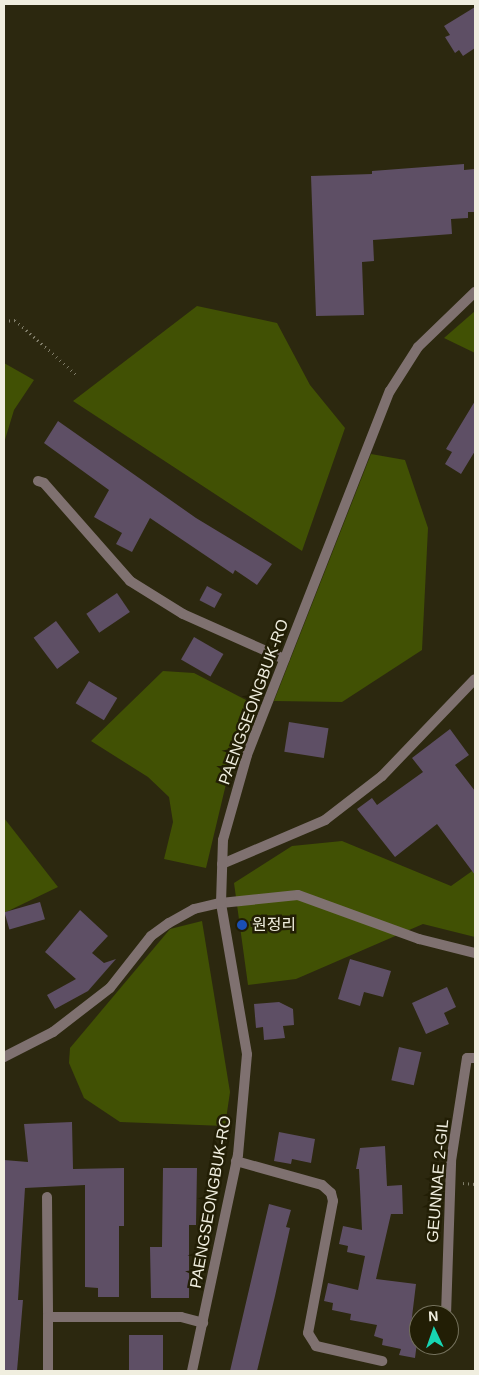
<!DOCTYPE html>
<html>
<head>
<meta charset="utf-8">
<style>
  body { margin:0 }
  #map { position:relative; width:479px; height:1375px; overflow:hidden; background:#2c280f; font-family:Helvetica,"Noto Sans KR",sans-serif }
  div>[style] { position:absolute }
  [style*='--x'] { left:calc(var(--x)*1px); top:calc(var(--y)*1px); width:calc(var(--w)*1px); rotate:calc(var(--a)*1deg) }
  .green>* { inset:0; background:#415104 }
  .building>* { inset:0; background:#5e4f65; transform-origin:0 0 }
  .path>* { height:3px; margin-top:-1.5px; transform-origin:0; background:repeating-linear-gradient(90deg,#817e6a 0 1px,transparent 0 5px) }
  .minor>* { height:10px; margin:-5px; padding:0 5px; transform-origin:5px; border-radius:5px; background:#7f7170 }
  .tertiary>* { height:10px; margin:-5px; padding:0 5px; transform-origin:5px; border-radius:5px; background:#7f7170 }
  .dots>* { width:14px; height:14px; translate:-50% -50%; box-sizing:border-box; border:2px solid #221e05; border-radius:50% }
  span { translate:-50% -50%; white-space:nowrap; text-align:center; line-height:1.15; -webkit-text-stroke:5px #221e05; paint-order:stroke }
  .street-label { font-size:16px; color:#f0eedf }
  .poi-label { font-size:16px; color:#f0eedf }
  .left { translate:0 -50%; text-align:left }
  .frame { position:absolute; inset:0; border:5px solid #f0eedf; pointer-events:none }
  .north { position:absolute; left:409px; top:1305px; width:50px; height:50px; box-sizing:border-box; background:#221e05; border:1px solid #74715c; border-radius:50%; rotate:357deg; font-size:14px; font-weight:700; line-height:20px; text-align:center; color:#f0eedf }
  .north::after { content:''; display:block; margin:auto; width:18px; height:22px; background:#17d5b3; clip-path:polygon(50% 0,100% 100%,50% 72%,0 100%) }
</style>
</head>
<body>
<div id="map">
  <div class="green">
    <i style="clip-path:polygon(197px 306px,277px 323px,310px 385px,345px 428px,302px 551px,73px 401px)"></i>
    <i style="clip-path:polygon(475px 311px,475px 353px,444px 338px)"></i>
    <i style="clip-path:polygon(4px 363px,34px 380px,14px 410px,4px 443px)"></i>
    <i style="clip-path:polygon(371px 454px,405px 460px,428px 528px,422px 650px,342px 702px,274px 701px)"></i>
    <i style="clip-path:polygon(163px 671px,194px 673px,246px 700px,206px 868px,164px 859px,173px 822px,169px 797px,148px 777px,91px 741px)"></i>
    <i style="clip-path:polygon(4px 818px,58px 887px,4px 913px)"></i>
    <i style="clip-path:polygon(342px 841px,451px 886px,475px 869px,475px 937px,423px 924px,296px 979px,248px 985px,234px 883px,292px 846px)"></i>
    <i style="clip-path:polygon(202px 921px,230px 1092px,225px 1126px,120px 1122px,84px 1098px,69px 1063px,70px 1048px,170px 929px)"></i>
  </div>
  <div class="building">
    <i style="clip-path:polygon(475px 7px,475px 48px,463px 56px,459px 50px,455px 53px,445px 37px,450px 35px,444px 26px)"></i>
    <i style="clip-path:polygon(464px 164px,464px 170px,475px 169px,475px 212px,468px 212px,468px 218px,451px 219px,452px 234px,373px 240px,374px 261px,362px 262px,364px 315px,316px 316px,311px 176px,372px 174px,372px 171px)"></i>
    <i style="clip-path:polygon(475px 401px,475px 451px,461px 474px,445px 464px,452px 452px,446px 449px)"></i>
    <i style="clip-path:polygon(58px 421px,196px 518px,272px 564px,257px 585px,235px 570px,233px 574px,150px 518px,132px 552px,116px 544px,122px 533px,94px 517px,109px 490px,44px 443px)"></i>
    <i style="left:207px;top:586px;width:17px;height:16px;rotate:28deg"></i>
    <i style="left:117px;top:593px;width:23px;height:37px;rotate:56deg"></i>
    <i style="left:56px;top:621px;width:39px;height:28px;rotate:53deg"></i>
    <i style="left:194px;top:637px;width:34px;height:26px;rotate:30deg"></i>
    <i style="left:89px;top:681px;width:33px;height:26px;rotate:31deg"></i>
    <i style="left:289px;top:722px;width:40px;height:30px;rotate:9deg"></i>
    <i style="clip-path:polygon(450px 729px,469px 755px,455px 765px,475px 791px,475px 875px,437px 824px,395px 857px,357px 809px,372px 798px,377px 805px,423px 772px,412px 758px)"></i>
    <i style="left:40px;top:902px;width:18px;height:37px;rotate:74deg"></i>
    <i style="clip-path:polygon(80px 910px,108px 936px,92px 953px,104px 963px,116px 959px,88px 991px,55px 1009px,47px 995px,76px 979px,45px 952px)"></i>
    <i style="clip-path:polygon(350px 959px,391px 971px,383px 997px,364px 992px,360px 1006px,338px 999px)"></i>
    <i style="clip-path:polygon(447px 987px,456px 1007px,444px 1013px,449px 1024px,426px 1034px,412px 1003px)"></i>
    <i style="clip-path:polygon(279px 1002px,293px 1009px,294px 1025px,283px 1026px,285px 1038px,264px 1040px,263px 1027px,256px 1028px,254px 1004px)"></i>
    <i style="left:399px;top:1047px;width:23px;height:34px;rotate:13deg"></i>
    <i style="clip-path:polygon(72px 1122px,73px 1169px,124px 1168px,124px 1226px,119px 1226px,119px 1297px,98px 1297px,98px 1288px,85px 1287px,85px 1185px,25px 1188px,18px 1300px,23px 1300px,17px 1371px,4px 1371px,4px 1160px,28px 1162px,24px 1124px)"></i>
    <i style="clip-path:polygon(279px 1132px,315px 1139px,311px 1163px,292px 1159px,291px 1164px,274px 1161px)"></i>
    <i style="clip-path:polygon(385px 1146px,387px 1186px,402px 1185px,403px 1214px,391px 1214px,376px 1279px,416px 1284px,411px 1325px,419px 1327px,415px 1358px,399px 1355px,401px 1349px,382px 1345px,383px 1339px,374px 1336px,377px 1325px,350px 1320px,351px 1314px,332px 1310px,333px 1303px,324px 1301px,328px 1283px,358px 1290px,365px 1256px,347px 1252px,348px 1246px,339px 1244px,343px 1226px,362px 1230px,359px 1169px,356px 1169px,360px 1148px)"></i>
    <i style="clip-path:polygon(163px 1168px,197px 1168px,196px 1225px,189px 1225px,189px 1298px,151px 1298px,150px 1247px,162px 1247px)"></i>
    <i style="clip-path:polygon(269px 1204px,291px 1210px,286px 1227px,290px 1228px,275px 1296px,257px 1371px,230px 1371px)"></i>
    <i style="left:129px;top:1335px;width:34px;height:36px"></i>
  </div>
  <div class="path">
    <i style="--x:4;--y:321;--w:11;--a:-5"></i>
    <i style="--x:15;--y:320;--w:84;--a:41.6"></i>
    <i style="--x:463;--y:1183;--w:12;--a:5"></i>
  </div>
  <div class="minor">
    <i style="--x:38;--y:481;--w:6;--a:18"></i>
    <i style="--x:44;--y:483;--w:130;--a:48.7"></i>
    <i style="--x:130;--y:581;--w:62;--a:31.9"></i>
    <i style="--x:183;--y:614;--w:111;--a:24"></i>
    <i style="--x:222;--y:864;--w:112;--a:-23.1"></i>
    <i style="--x:325;--y:820;--w:72;--a:-37.7"></i>
    <i style="--x:382;--y:776;--w:134;--a:-46.2"></i>
    <i style="--x:4;--y:1057;--w:55;--a:-27"></i>
    <i style="--x:53;--y:1032;--w:72;--a:-37.7"></i>
    <i style="--x:110;--y:988;--w:66;--a:-51.7"></i>
    <i style="--x:151;--y:936;--w:22;--a:-36"></i>
    <i style="--x:169;--y:923;--w:29;--a:-29"></i>
    <i style="--x:194;--y:909;--w:28;--a:-13"></i>
    <i style="--x:221;--y:903;--w:77;--a:-5.9"></i>
    <i style="--x:298;--y:895;--w:129;--a:20"></i>
    <i style="--x:419;--y:939;--w:58;--a:14"></i>
    <i style="--x:236;--y:1161;--w:89;--a:15.6"></i>
    <i style="--x:322;--y:1185;--w:12;--a:42"></i>
    <i style="--x:331;--y:1193;--w:8;--a:76"></i>
    <i style="--x:333;--y:1201;--w:134;--a:100.7"></i>
    <i style="--x:308;--y:1333;--w:15;--a:58"></i>
    <i style="--x:316;--y:1346;--w:68;--a:12.8"></i>
    <i style="--x:47;--y:1197;--w:120;--a:89.5"></i>
    <i style="--x:446;--y:1315;--w:154;--a:-88.1"></i>
    <i style="--x:451;--y:1161;--w:104;--a:-81.2"></i>
    <i style="--x:467;--y:1058;--w:8;--a:0"></i>
    <i style="--x:48;--y:1371;--w:54;--a:-90"></i>
    <i style="--x:48;--y:1317;--w:133;--a:0"></i>
    <i style="--x:181;--y:1317;--w:23;--a:15"></i>
  </div>
  <div class="tertiary">
    <i style="--x:192;--y:1371;--w:221;--a:-78"></i>
    <i style="--x:238;--y:1155;--w:101;--a:-84.9"></i>
    <i style="--x:247;--y:1054;--w:153;--a:-99.8"></i>
    <i style="--x:221;--y:903;--w:63;--a:-88.2"></i>
    <i style="--x:223;--y:840;--w:88;--a:-74.2"></i>
    <i style="--x:247;--y:755;--w:391;--a:-68.6"></i>
    <i style="--x:390;--y:391;--w:52;--a:-57.5"></i>
    <i style="--x:418;--y:347;--w:79;--a:-44"></i>
  </div>
  <div class="dots">
    <i style="left:242px;top:925px;background:#1a4fb4"></i>
  </div>
  <div class="street-label">
    <span style="left:254px;top:702px;rotate:-70deg">PAENGSEONGBUK-RO</span>
    <span style="left:438px;top:1181px;rotate:-85deg">GEUNNAE 2-GIL</span>
    <span style="left:211px;top:1202px;rotate:-80deg">PAENGSEONGBUK-RO</span>
  </div>
  <div class="poi-label">
    <span class="left" style="left:252px;top:925px">원정리</span>
  </div>
  <div class="frame"></div>
  <div class="north">N</div>
</div>
</body>
</html>
